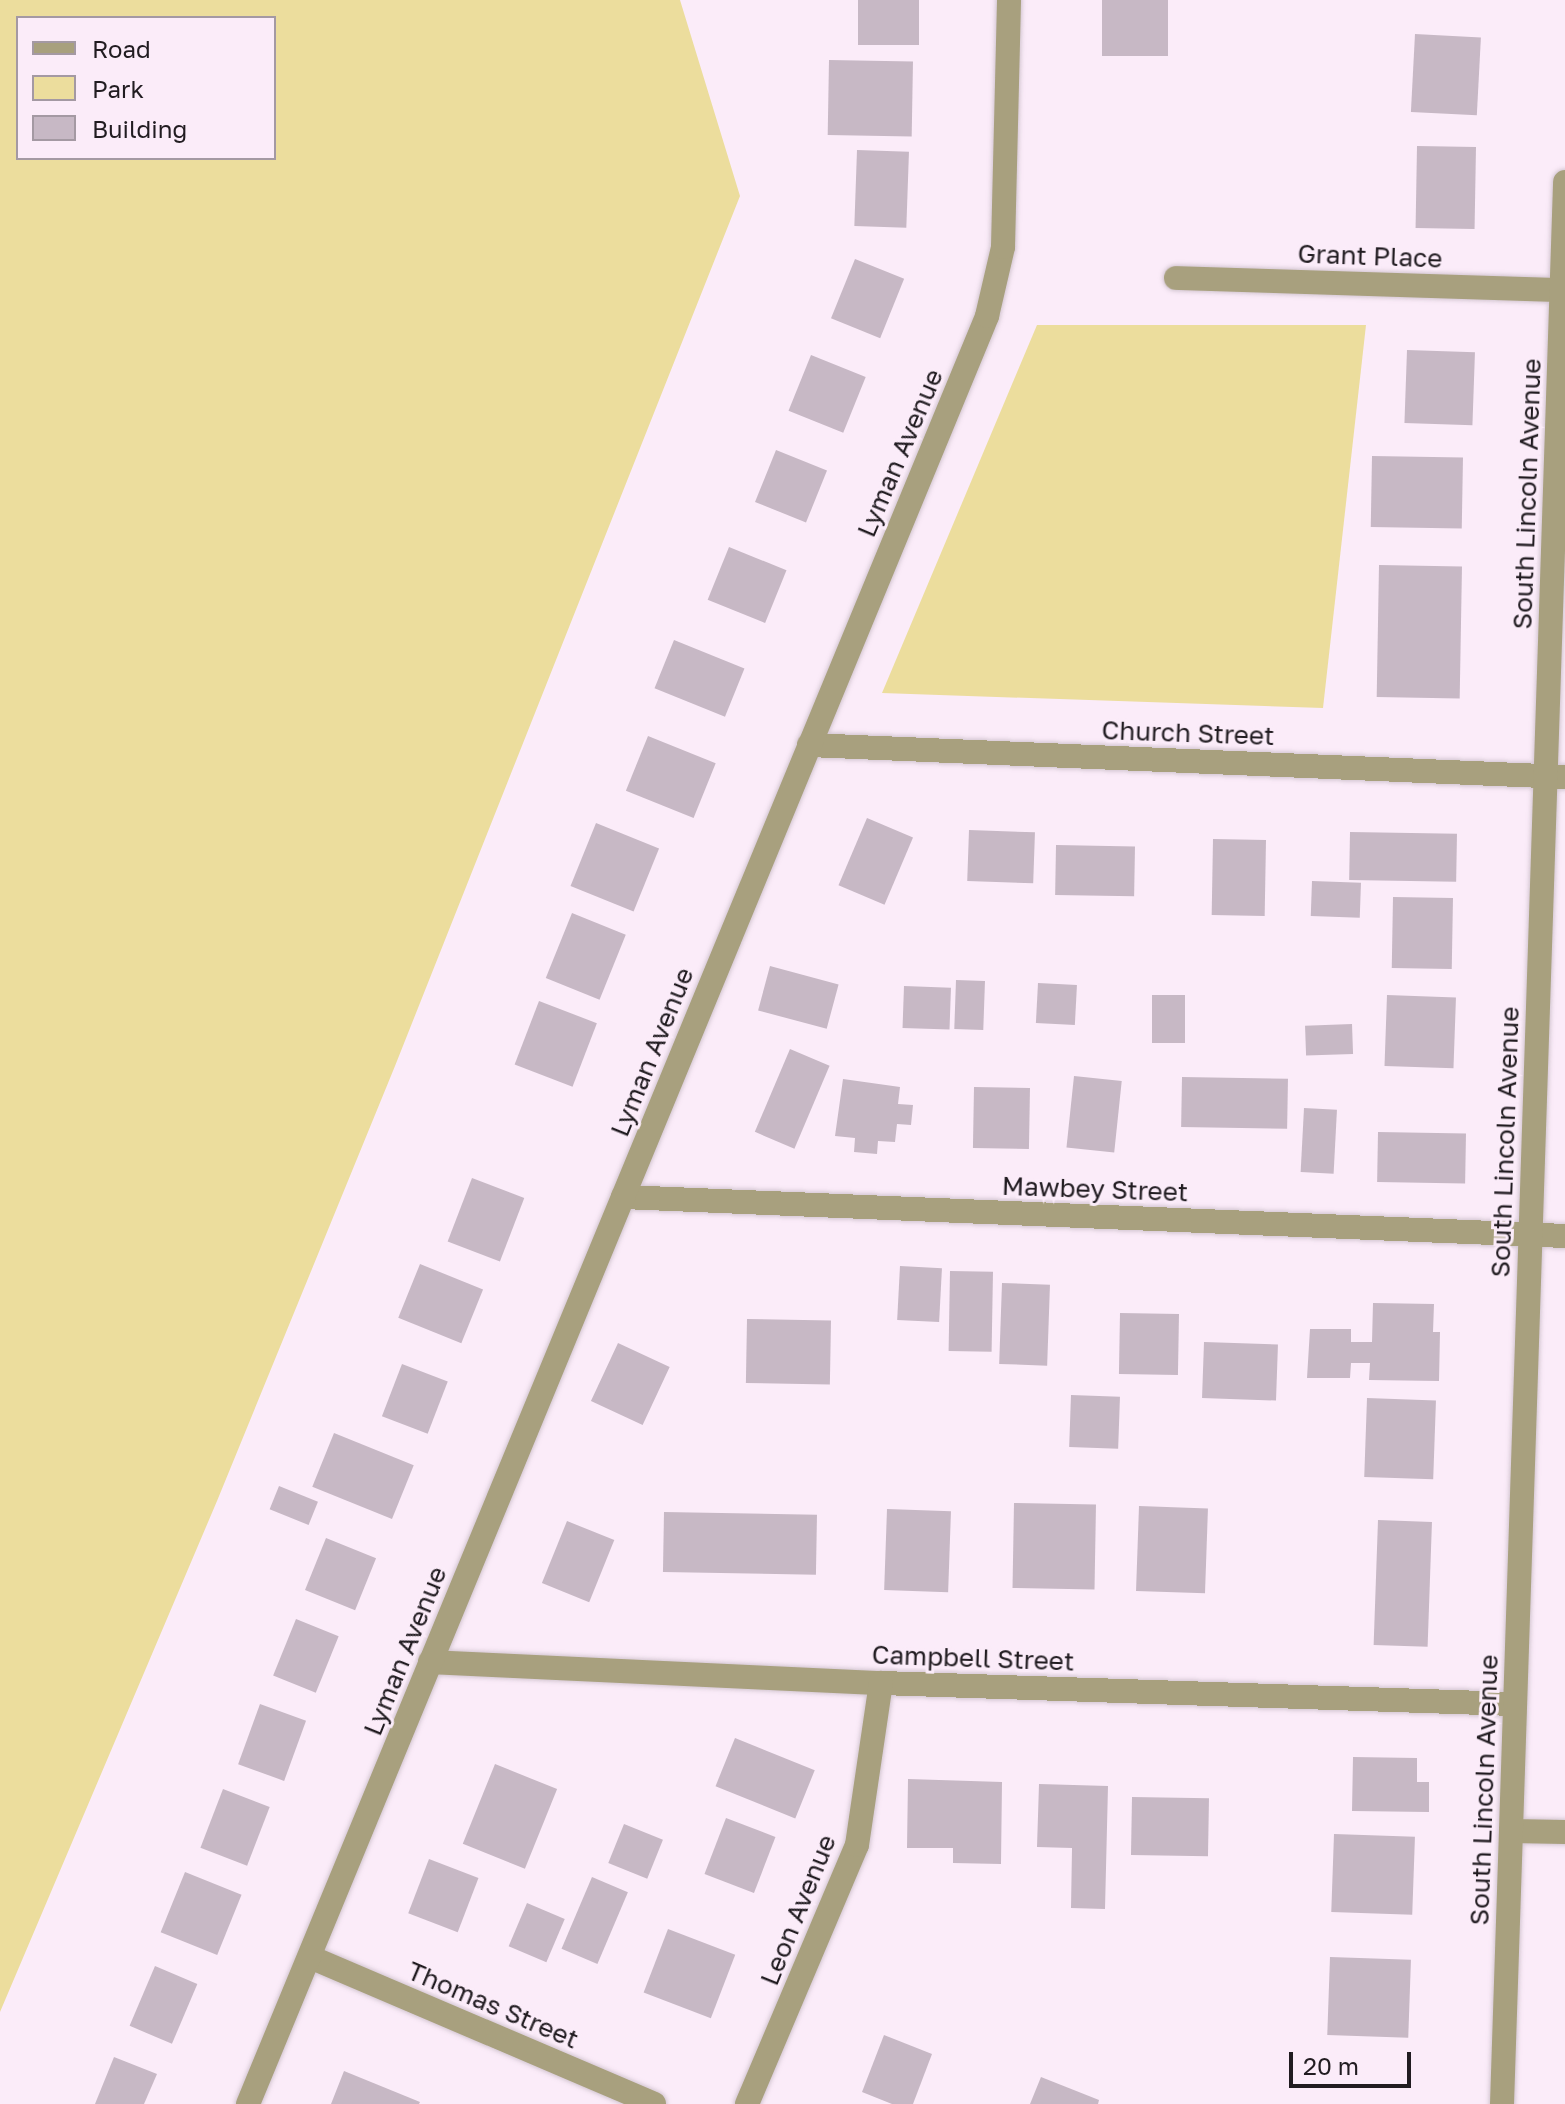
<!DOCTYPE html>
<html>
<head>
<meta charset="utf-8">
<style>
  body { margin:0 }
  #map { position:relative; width:1565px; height:2104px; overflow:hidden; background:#fbecf9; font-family:"Golos Text",sans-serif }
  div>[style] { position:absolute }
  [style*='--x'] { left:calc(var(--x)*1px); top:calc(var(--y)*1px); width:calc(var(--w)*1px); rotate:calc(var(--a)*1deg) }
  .green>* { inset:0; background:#ecdd9d }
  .building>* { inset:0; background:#c7b8c5; transform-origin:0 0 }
  .roads { filter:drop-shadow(0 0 2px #d4c7d2) drop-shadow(0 0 2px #d4c7d2) }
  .minor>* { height:24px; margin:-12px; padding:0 12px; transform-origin:12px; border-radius:12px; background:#a8a07e }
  span { translate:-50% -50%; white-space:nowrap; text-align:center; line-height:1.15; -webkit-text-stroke:6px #fbecf9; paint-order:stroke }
  .street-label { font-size:26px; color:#211c21 }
  .legend { position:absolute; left:16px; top:16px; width:260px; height:144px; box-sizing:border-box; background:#fbecf9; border:2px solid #a499a3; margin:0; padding:10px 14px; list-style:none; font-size:24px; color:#211c21 }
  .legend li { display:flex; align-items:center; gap:16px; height:40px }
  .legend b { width:40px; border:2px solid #a499a3 }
  .scale { position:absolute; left:1289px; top:2052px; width:122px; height:36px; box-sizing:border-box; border:4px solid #211c21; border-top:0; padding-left:10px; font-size:24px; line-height:28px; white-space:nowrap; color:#211c21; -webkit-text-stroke:6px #fbecf9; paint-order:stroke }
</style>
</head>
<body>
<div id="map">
  <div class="green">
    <i style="clip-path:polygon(evenodd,0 0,680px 0,740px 196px,395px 1066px,217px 1501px,0 2012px,0 0,18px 18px,274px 18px,274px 158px,18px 158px,18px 18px)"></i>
    <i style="clip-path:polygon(1037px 325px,1366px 325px,1323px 708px,882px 693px)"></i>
  </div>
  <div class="building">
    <i style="left:858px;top:0;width:61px;height:45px"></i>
    <i style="left:1102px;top:0;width:66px;height:56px"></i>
    <i style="left:1415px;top:34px;width:66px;height:78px;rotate:3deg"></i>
    <i style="left:829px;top:60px;width:84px;height:75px;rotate:1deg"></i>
    <i style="left:1417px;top:146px;width:59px;height:82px;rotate:1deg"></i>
    <i style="left:857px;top:150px;width:52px;height:76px;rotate:2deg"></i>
    <i style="left:855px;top:259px;width:53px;height:64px;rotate:22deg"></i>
    <i style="left:1407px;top:350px;width:68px;height:73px;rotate:2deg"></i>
    <i style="left:811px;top:355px;width:59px;height:60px;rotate:22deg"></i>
    <i style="left:776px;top:450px;width:55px;height:56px;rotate:22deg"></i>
    <i style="left:1372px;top:456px;width:91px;height:71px;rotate:1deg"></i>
    <i style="left:729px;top:547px;width:62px;height:57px;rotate:22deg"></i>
    <i style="left:1379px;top:565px;width:83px;height:132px;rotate:1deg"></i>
    <i style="left:674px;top:640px;width:76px;height:52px;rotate:22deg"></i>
    <i style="left:648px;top:736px;width:73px;height:59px;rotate:22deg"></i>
    <i style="left:867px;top:818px;width:50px;height:73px;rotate:23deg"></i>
    <i style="left:596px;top:823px;width:68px;height:68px;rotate:22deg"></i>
    <i style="left:969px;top:830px;width:66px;height:51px;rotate:2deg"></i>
    <i style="left:1350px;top:832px;width:107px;height:48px;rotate:1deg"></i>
    <i style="left:1213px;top:839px;width:53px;height:76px;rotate:1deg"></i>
    <i style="left:1056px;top:845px;width:79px;height:50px;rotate:1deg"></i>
    <i style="left:1312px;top:881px;width:49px;height:35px;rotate:2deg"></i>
    <i style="left:1393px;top:897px;width:60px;height:71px;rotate:1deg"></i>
    <i style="left:572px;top:913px;width:58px;height:70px;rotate:22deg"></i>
    <i style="left:770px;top:966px;width:71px;height:46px;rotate:15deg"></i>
    <i style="left:956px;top:980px;width:29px;height:49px;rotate:2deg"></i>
    <i style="left:1038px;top:983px;width:39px;height:40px;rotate:3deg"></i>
    <i style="left:904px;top:986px;width:47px;height:42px;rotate:2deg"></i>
    <i style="left:1152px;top:995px;width:33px;height:48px"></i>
    <i style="left:1387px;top:995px;width:69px;height:71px;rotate:2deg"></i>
    <i style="left:539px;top:1001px;width:62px;height:68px;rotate:21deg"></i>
    <i style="left:1352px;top:1024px;width:30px;height:47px;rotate:88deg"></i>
    <i style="left:790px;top:1049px;width:43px;height:90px;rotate:23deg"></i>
    <i style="left:1074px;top:1076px;width:48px;height:72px;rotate:6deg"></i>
    <i style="left:1182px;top:1077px;width:106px;height:50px;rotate:1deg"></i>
    <i style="clip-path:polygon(843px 1079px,900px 1087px,898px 1104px,913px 1105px,911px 1125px,897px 1124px,895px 1142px,878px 1141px,877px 1154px,854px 1152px,855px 1138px,835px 1136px)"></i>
    <i style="left:974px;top:1087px;width:56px;height:61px;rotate:1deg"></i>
    <i style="left:1304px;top:1108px;width:33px;height:64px;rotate:3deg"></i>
    <i style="left:1378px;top:1132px;width:88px;height:50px;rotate:1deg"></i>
    <i style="left:472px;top:1178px;width:56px;height:68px;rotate:21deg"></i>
    <i style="left:420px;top:1264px;width:68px;height:58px;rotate:22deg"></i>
    <i style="left:900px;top:1266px;width:42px;height:54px;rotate:3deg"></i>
    <i style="left:950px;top:1271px;width:43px;height:80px;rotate:1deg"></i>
    <i style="left:1002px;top:1283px;width:48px;height:81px;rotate:2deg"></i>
    <i style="clip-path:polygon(1373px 1303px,1434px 1304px,1433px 1332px,1440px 1332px,1439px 1381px,1369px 1380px,1370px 1363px,1351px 1363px,1350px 1378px,1307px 1378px,1310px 1329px,1351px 1329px,1351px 1342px,1372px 1342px)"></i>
    <i style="left:1120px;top:1313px;width:59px;height:61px;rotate:1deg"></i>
    <i style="left:747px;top:1319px;width:84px;height:64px;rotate:1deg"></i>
    <i style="left:1204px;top:1342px;width:74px;height:56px;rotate:2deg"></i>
    <i style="left:618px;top:1343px;width:57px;height:64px;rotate:25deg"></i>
    <i style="left:402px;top:1364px;width:49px;height:56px;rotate:21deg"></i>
    <i style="left:1071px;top:1395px;width:49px;height:52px;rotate:2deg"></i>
    <i style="left:1367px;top:1398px;width:69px;height:79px;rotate:2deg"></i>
    <i style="left:334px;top:1433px;width:86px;height:58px;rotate:22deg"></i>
    <i style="left:279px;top:1486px;width:42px;height:25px;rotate:22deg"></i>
    <i style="left:1014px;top:1503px;width:82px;height:85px;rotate:1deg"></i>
    <i style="left:1139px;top:1506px;width:69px;height:85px;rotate:2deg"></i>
    <i style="left:887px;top:1509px;width:64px;height:81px;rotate:2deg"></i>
    <i style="left:664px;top:1512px;width:153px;height:60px;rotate:1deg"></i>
    <i style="left:1378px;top:1520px;width:54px;height:125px;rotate:2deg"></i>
    <i style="left:567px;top:1521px;width:51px;height:67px;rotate:22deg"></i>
    <i style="left:326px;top:1538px;width:54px;height:56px;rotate:22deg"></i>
    <i style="left:296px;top:1619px;width:46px;height:61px;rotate:22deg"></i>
    <i style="left:260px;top:1704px;width:49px;height:64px;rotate:20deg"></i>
    <i style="left:735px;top:1738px;width:86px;height:52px;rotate:22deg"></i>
    <i style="clip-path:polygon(1353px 1757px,1417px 1758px,1417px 1782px,1429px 1782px,1429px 1812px,1352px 1811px)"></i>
    <i style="left:495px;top:1764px;width:67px;height:86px;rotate:22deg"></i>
    <i style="clip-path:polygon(908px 1779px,1002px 1782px,1001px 1864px,953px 1863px,953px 1848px,907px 1848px)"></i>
    <i style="clip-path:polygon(1039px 1784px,1108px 1786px,1105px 1909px,1071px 1908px,1072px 1848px,1037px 1847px)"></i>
    <i style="left:223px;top:1789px;width:50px;height:63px;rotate:21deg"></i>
    <i style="left:1132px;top:1797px;width:77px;height:58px;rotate:1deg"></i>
    <i style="left:726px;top:1818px;width:53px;height:60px;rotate:21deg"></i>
    <i style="left:624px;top:1824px;width:42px;height:42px;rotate:22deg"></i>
    <i style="left:1334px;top:1834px;width:81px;height:78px;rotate:2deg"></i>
    <i style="left:429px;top:1859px;width:53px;height:58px;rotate:21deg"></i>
    <i style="left:185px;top:1872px;width:61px;height:65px;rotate:22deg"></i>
    <i style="left:592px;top:1877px;width:39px;height:78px;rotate:23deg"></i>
    <i style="left:527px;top:1903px;width:41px;height:47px;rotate:23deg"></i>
    <i style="left:668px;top:1929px;width:72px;height:68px;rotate:21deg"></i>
    <i style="left:1330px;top:1957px;width:81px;height:78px;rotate:2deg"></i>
    <i style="left:155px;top:1966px;width:46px;height:65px;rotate:23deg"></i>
    <i style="clip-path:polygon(884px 2035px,932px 2054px,913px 2104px,892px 2104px,862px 2092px)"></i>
    <i style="clip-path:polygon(114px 2057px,157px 2074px,144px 2104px,95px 2104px)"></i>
    <i style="clip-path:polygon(344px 2071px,420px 2102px,419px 2104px,331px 2104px)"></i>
    <i style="clip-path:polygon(1041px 2077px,1099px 2100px,1098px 2104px,1030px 2104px)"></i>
  </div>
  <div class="roads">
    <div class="minor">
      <i style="--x:1176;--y:278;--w:385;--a:1.8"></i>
      <i style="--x:809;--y:745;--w:757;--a:2.42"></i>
      <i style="--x:623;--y:1197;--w:943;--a:2.37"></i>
      <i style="--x:430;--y:1662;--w:451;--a:2.7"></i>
      <i style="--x:881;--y:1683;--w:634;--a:1.9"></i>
      <i style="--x:1511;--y:1831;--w:54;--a:1.1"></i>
      <i style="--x:310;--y:1957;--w:374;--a:23.1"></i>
      <i style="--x:248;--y:2104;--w:1935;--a:-67.54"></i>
      <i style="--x:987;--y:316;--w:71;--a:-76.9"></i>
      <i style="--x:1003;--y:247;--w:247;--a:-88.6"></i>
      <i style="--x:747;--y:2104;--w:281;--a:-67"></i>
      <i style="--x:857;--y:1845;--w:164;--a:-81.6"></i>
      <i style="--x:1502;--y:2104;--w:1923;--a:-88.12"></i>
    </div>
  </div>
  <div class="street-label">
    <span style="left:1370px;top:256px;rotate:2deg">Grant Place</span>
    <span style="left:900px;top:453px;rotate:-67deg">Lyman Avenue</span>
    <span style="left:1527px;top:494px;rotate:-88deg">South Lincoln Avenue</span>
    <span style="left:1188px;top:733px;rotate:2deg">Church Street</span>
    <span style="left:652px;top:1052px;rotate:-68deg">Lyman Avenue</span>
    <span style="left:1505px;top:1142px;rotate:-88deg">South Lincoln Avenue</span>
    <span style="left:1095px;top:1189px;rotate:2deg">Mawbey Street</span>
    <span style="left:405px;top:1651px;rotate:-68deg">Lyman Avenue</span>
    <span style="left:973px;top:1658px;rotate:2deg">Campbell Street</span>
    <span style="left:1484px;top:1790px;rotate:-88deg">South Lincoln Avenue</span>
    <span style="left:798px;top:1910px;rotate:-68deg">Leon Avenue</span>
    <span style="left:493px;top:2005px;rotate:23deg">Thomas Street</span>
  </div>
  <ul class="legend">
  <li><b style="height:10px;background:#a8a07e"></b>Road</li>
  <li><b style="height:22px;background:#ecdd9d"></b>Park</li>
  <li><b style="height:22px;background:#c7b8c5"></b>Building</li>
  </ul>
  <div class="scale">20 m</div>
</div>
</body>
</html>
